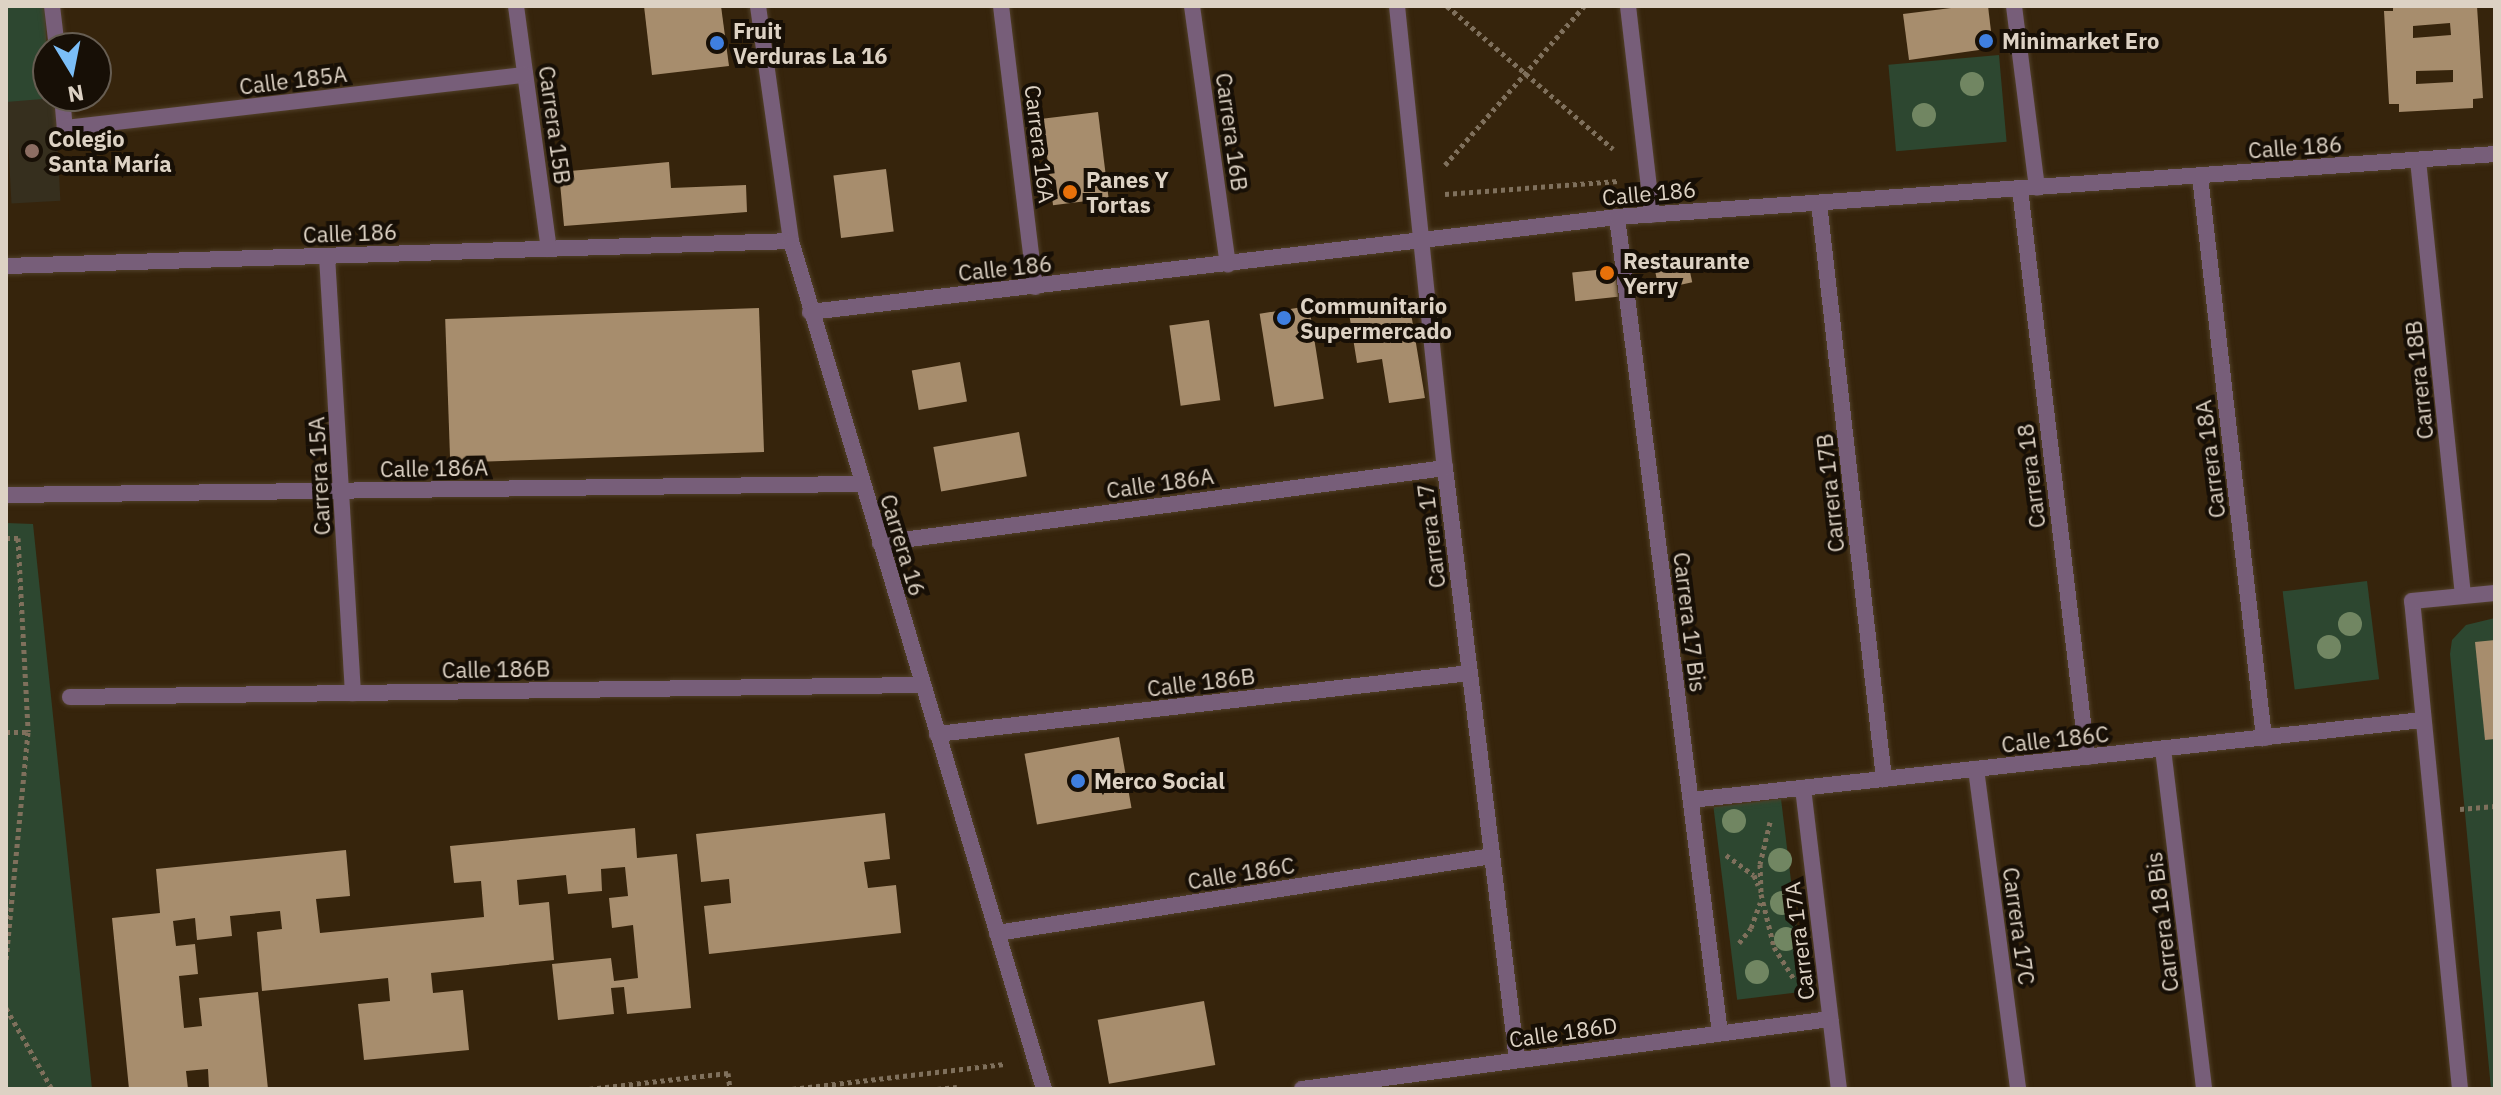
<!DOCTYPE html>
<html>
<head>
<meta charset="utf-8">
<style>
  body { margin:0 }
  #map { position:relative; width:2501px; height:1095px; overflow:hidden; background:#36240c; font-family:"IBM Plex Sans",sans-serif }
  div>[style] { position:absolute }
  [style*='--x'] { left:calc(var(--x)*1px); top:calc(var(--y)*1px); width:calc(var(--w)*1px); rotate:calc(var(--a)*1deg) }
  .education>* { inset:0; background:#362f1e; transform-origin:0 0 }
  .green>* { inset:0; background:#2d4730; transform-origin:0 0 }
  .building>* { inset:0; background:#a78d6d; transform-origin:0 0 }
  .path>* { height:5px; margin-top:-2.5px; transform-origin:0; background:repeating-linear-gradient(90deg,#7f705c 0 4px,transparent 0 8px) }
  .roads { filter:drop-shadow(0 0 2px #514029) drop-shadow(0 0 2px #514029) }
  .service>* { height:16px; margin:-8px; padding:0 8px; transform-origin:8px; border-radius:8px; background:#775e79 }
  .pedestrian>* { height:16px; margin:-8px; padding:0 8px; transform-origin:8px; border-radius:8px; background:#775e79 }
  .minor>* { height:16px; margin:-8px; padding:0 8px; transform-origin:8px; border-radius:8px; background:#775e79 }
  .tertiary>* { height:16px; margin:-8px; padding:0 8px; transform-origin:8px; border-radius:8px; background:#775e79 }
  .trees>* { width:24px; height:24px; margin:-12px; border-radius:50%; background:#718662 }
  .dots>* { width:22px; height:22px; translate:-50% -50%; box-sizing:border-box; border:4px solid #170f06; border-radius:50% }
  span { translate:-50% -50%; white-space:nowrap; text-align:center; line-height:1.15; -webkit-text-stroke:8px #170f06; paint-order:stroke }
  .poi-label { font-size:22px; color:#ddd2c4; font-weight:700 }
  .left { translate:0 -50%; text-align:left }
  .street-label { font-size:22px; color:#ddd2c4 }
  .frame { position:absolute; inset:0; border:8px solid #ddd2c4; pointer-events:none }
  .north { position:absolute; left:32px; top:32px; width:80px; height:80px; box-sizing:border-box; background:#170f06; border:2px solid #665d52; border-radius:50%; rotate:170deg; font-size:22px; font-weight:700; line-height:32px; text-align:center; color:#ddd2c4 }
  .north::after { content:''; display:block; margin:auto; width:28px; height:36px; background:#7bbef8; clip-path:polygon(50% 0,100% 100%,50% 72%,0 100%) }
</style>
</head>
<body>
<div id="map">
  <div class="education">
    <i style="left:55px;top:98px;width:103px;height:49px;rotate:87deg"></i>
  </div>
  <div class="green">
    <i style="clip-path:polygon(6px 6px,45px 6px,48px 96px,55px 98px,6px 102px)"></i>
    <i style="left:1999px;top:55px;width:87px;height:111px;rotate:85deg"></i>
    <i style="clip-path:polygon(6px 523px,33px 524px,92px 1089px,6px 1089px)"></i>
    <i style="left:2367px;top:581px;width:99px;height:85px;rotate:83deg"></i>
    <i style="clip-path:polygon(2495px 618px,2495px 1089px,2491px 1089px,2450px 654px,2452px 640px,2466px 625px)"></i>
    <i style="left:1781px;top:799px;width:194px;height:68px;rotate:83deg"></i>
  </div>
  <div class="building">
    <i style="clip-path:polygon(644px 6px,721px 6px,729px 66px,652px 75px)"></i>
    <i style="clip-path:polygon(1967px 6px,1988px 6px,1993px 48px,1909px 60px,1903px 14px)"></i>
    <i style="clip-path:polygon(evenodd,2393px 6px,2477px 6px,2483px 98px,2473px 99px,2473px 108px,2399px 112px,2399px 104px,2389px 104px,2384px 11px,2393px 11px,2393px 6px,2450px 23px,2451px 35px,2413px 38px,2413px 26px,2450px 23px,2393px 6px,2453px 70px,2453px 82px,2416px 84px,2416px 71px,2453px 70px)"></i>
    <i style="left:1098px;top:112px;width:87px;height:56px;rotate:83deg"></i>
    <i style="clip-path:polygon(669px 162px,671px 188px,746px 185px,747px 212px,564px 226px,559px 172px)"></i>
    <i style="left:886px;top:169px;width:63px;height:53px;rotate:83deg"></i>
    <i style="left:1686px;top:253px;width:30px;height:34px;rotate:78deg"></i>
    <i style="left:1615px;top:268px;width:29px;height:43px;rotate:84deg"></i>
    <i style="left:1309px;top:306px;width:94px;height:50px;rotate:81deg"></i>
    <i style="clip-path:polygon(1393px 306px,1411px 313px,1425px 398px,1389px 403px,1382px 359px,1357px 363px,1349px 313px)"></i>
    <i style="left:759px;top:308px;width:144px;height:314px;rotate:88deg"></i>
    <i style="left:1209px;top:320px;width:81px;height:40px;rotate:82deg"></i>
    <i style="left:960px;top:362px;width:40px;height:49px;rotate:80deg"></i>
    <i style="left:1019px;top:432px;width:45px;height:87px;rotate:80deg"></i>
    <i style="clip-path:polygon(2495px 640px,2495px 739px,2485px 740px,2475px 642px)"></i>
    <i style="left:1119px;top:737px;width:72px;height:96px;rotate:80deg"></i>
    <i style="clip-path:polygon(885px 813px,890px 859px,864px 862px,868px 888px,896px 885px,901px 933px,709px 954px,704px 906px,731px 903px,729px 879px,701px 882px,696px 834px)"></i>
    <i style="clip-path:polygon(635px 828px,637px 858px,677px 854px,691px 1008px,627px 1014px,624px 987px,611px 988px,614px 1014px,558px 1020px,552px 964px,611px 958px,614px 981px,638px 978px,633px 925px,612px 928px,609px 898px,628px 896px,625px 867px,601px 869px,602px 891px,568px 894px,566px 875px,517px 880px,519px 905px,549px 902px,554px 960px,431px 973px,433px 993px,463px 990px,469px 1050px,364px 1060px,358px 1004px,390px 1001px,388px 978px,262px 991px,257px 932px,282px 929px,280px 911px,230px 916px,232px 936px,197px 940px,195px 918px,173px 921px,176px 946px,195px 944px,198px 974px,179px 976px,184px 1028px,202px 1026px,199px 998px,258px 992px,268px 1089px,209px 1089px,208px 1069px,186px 1071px,188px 1089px,129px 1089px,112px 918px,160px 913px,156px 869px,346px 850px,350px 896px,316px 899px,320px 933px,484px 917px,481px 881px,454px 883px,450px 846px)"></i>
    <i style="left:1204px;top:1001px;width:65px;height:108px;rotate:80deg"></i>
  </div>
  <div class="path">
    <i style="--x:1447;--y:6;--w:219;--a:40.7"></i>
    <i style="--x:1445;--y:165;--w:211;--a:-48.8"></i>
    <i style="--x:1445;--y:194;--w:174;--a:-4.3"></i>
    <i style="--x:6;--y:538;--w:12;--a:0"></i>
    <i style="--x:18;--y:538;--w:194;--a:87"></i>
    <i style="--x:6;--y:732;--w:22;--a:0"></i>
    <i style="--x:28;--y:732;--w:231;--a:95.5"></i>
    <i style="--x:2460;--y:809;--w:35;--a:-5"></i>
    <i style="--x:1770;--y:822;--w:43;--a:103.4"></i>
    <i style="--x:1760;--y:864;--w:30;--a:88"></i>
    <i style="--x:1761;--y:894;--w:55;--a:76.2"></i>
    <i style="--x:1774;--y:947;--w:38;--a:58"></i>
    <i style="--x:1726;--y:855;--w:34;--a:36"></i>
    <i style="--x:1754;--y:875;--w:11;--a:68"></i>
    <i style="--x:1739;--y:943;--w:19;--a:-51"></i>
    <i style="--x:1751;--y:928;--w:27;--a:-70"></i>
    <i style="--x:6;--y:1008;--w:93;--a:60.4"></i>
    <i style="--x:589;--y:1089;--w:140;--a:-6.6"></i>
    <i style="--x:728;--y:1073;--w:16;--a:83"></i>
    <i style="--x:792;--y:1089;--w:214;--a:-6.7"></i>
    <i style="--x:937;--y:1089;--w:20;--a:-6"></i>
  </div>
  <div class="roads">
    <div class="service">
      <i style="--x:1628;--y:6;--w:210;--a:83.4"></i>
    </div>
    <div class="pedestrian">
      <i style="--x:52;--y:6;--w:42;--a:83.2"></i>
      <i style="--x:62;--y:96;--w:32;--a:85"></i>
    </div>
    <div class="minor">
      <i style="--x:516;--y:6;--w:245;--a:82.3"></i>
      <i style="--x:1001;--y:6;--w:283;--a:83.1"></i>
      <i style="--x:1192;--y:6;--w:261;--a:82.1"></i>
      <i style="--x:1397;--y:6;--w:464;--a:84.1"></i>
      <i style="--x:1445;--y:468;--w:596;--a:83.07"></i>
      <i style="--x:2014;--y:6;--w:183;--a:82.8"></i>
      <i style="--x:65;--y:128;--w:463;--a:-6.6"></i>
      <i style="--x:2418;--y:160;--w:438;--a:84.1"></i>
      <i style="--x:2200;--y:176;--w:566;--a:83.5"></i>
      <i style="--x:2020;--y:189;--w:572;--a:83.27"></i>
      <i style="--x:1819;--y:203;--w:580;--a:83.56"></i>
      <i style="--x:1617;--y:217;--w:822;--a:82.81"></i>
      <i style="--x:327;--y:256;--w:438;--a:86.6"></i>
      <i style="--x:6;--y:266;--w:785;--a:-1.82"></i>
      <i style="--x:810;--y:312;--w:813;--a:-6.71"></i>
      <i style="--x:1617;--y:217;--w:880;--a:-4.1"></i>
      <i style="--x:6;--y:495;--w:856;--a:-0.74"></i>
      <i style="--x:880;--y:543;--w:570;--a:-7.56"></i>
      <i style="--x:70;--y:697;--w:852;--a:-0.81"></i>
      <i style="--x:937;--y:734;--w:536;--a:-6.53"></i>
      <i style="--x:2163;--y:749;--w:342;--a:83.1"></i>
      <i style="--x:1976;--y:769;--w:323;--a:82.5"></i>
      <i style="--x:1803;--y:788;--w:303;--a:83.2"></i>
      <i style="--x:1691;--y:800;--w:736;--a:-6.24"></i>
      <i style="--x:997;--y:933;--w:501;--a:-8.84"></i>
      <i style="--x:1302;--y:1089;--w:533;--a:-7.55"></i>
      <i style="--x:2460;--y:1089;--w:490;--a:-95.6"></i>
      <i style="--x:2412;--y:601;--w:83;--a:-5.5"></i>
    </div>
    <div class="tertiary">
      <i style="--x:758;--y:6;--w:237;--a:82"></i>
      <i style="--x:791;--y:241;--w:885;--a:73.39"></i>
    </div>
  </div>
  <div class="trees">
    <i style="left:1972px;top:84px"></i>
    <i style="left:1924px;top:115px"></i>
    <i style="left:2350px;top:624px"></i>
    <i style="left:2329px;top:647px"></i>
    <i style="left:1734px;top:821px"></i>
    <i style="left:1780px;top:860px"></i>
    <i style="left:1782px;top:903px"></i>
    <i style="left:1786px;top:939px"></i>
    <i style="left:1757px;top:972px"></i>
  </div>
  <div class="dots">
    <i style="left:1986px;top:41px;background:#3f7fe0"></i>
    <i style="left:717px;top:43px;background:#3f7fe0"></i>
    <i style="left:32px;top:151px;background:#8d6e63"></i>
    <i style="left:1070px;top:192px;background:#e8710a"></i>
    <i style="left:1607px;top:273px;background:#e8710a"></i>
    <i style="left:1284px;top:318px;background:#3f7fe0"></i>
    <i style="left:1078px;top:781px;background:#3f7fe0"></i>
  </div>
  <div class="poi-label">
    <span class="left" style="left:733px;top:43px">Fruit<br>Verduras La 16</span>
    <span class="left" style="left:2002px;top:41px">Minimarket Ero</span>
    <span class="left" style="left:48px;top:151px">Colegio<br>Santa María</span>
    <span class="left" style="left:1086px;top:192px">Panes Y<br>Tortas</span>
    <span class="left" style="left:1623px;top:273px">Restaurante<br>Yerry</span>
    <span class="left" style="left:1300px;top:318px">Communitario<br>Supermercado</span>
    <span class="left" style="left:1094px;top:781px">Merco Social</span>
  </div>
  <div class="street-label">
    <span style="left:293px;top:80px;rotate:-7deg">Calle 185A</span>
    <span style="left:555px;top:125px;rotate:82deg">Carrera 15B</span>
    <span style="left:1232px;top:132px;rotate:82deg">Carrera 16B</span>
    <span style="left:1040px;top:144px;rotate:83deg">Carrera 16A</span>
    <span style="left:2295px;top:147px;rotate:-4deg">Calle 186</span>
    <span style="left:1649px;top:193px;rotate:-5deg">Calle 186</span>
    <span style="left:350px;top:233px;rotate:-2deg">Calle 186</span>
    <span style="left:1005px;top:268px;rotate:-6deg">Calle 186</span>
    <span style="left:2419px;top:380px;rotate:-96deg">Carrera 18B</span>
    <span style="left:2210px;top:459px;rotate:-97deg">Carrera 18A</span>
    <span style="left:434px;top:468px;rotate:-1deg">Calle 186A</span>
    <span style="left:319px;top:476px;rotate:-93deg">Carrera 15A</span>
    <span style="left:2031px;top:476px;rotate:-97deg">Carrera 18</span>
    <span style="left:1160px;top:483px;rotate:-8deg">Calle 186A</span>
    <span style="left:1830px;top:493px;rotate:-96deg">Carrera 17B</span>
    <span style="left:1431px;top:536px;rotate:-97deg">Carrera 17</span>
    <span style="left:903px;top:545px;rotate:73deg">Carrera 16</span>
    <span style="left:1690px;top:622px;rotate:83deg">Carrera 17 Bis</span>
    <span style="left:496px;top:669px;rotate:-1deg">Calle 186B</span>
    <span style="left:1201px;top:682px;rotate:-7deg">Calle 186B</span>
    <span style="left:2055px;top:739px;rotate:-6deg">Calle 186C</span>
    <span style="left:1241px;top:873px;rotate:-9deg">Calle 186C</span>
    <span style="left:2162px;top:922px;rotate:-97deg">Carrera 18 Bis</span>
    <span style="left:2019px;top:926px;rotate:82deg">Carrera 17C</span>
    <span style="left:1799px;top:941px;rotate:-97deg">Carrera 17A</span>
    <span style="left:1563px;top:1032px;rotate:-8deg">Calle 186D</span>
  </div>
  <div class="frame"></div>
  <div class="north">N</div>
</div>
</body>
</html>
